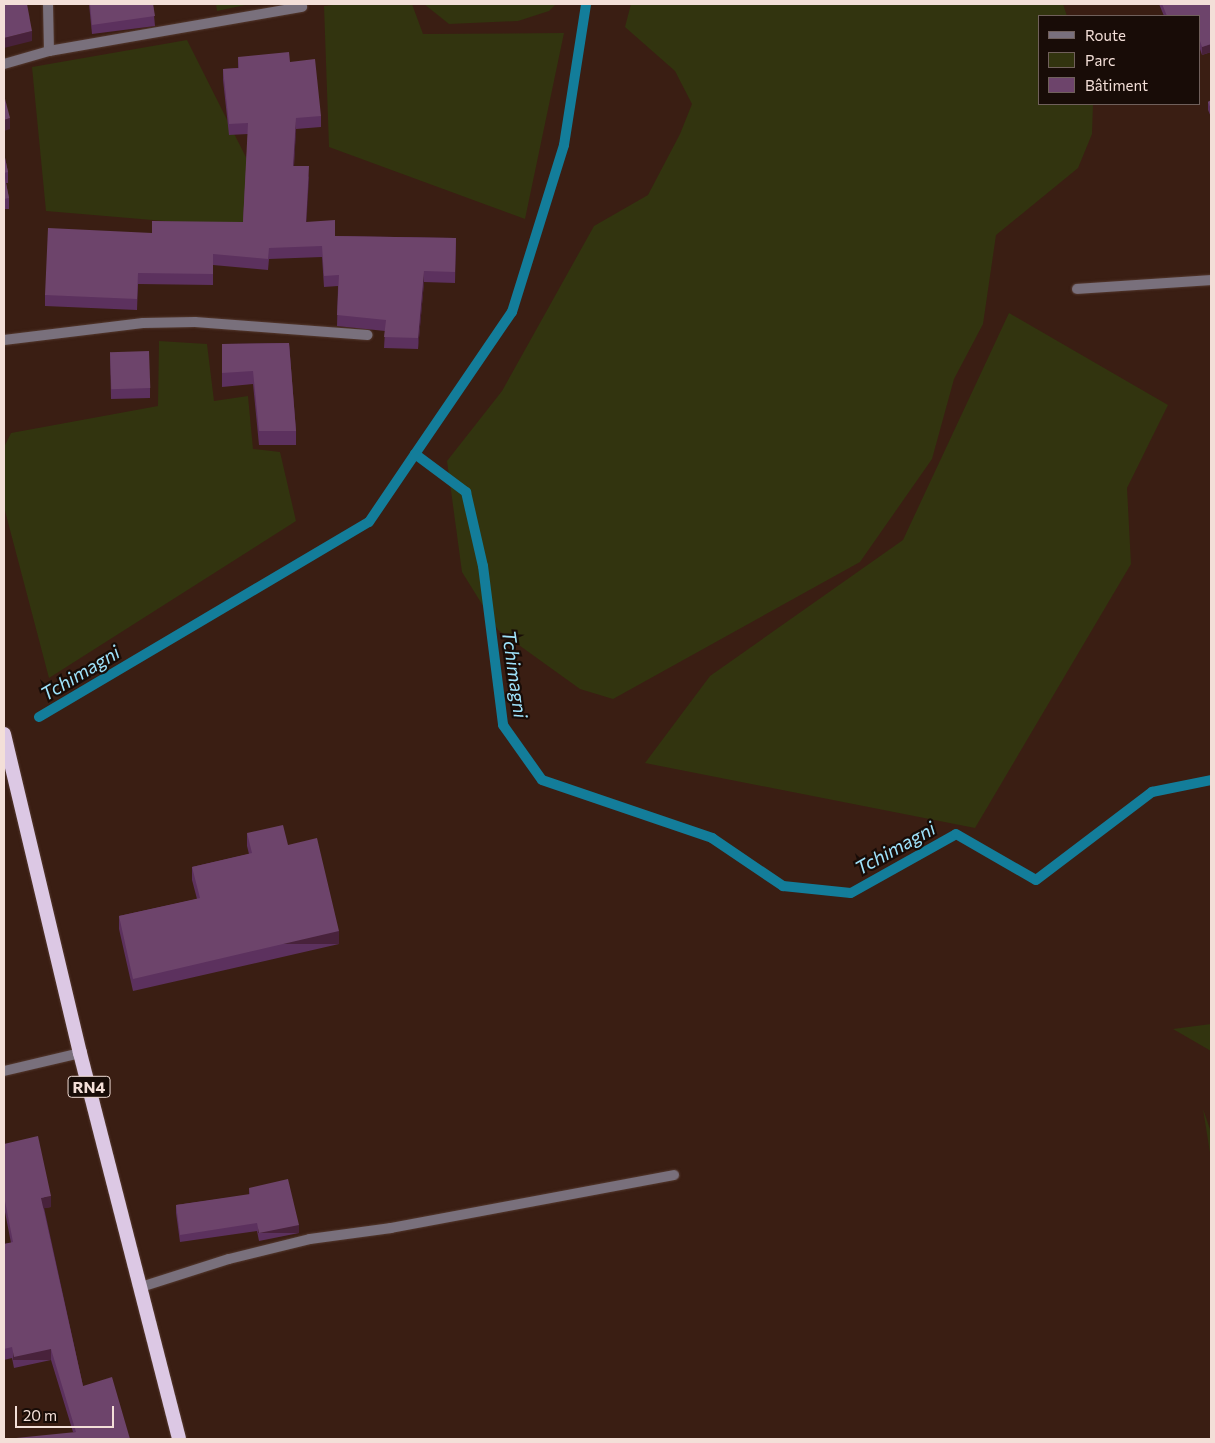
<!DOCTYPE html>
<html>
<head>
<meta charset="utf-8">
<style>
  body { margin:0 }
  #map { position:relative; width:1215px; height:1443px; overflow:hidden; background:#3a1e13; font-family:Commissioner,sans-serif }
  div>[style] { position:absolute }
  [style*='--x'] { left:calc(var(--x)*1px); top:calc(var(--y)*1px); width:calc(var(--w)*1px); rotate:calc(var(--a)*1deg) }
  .green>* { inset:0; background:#32340f }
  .stream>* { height:10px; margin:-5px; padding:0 5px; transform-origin:5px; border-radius:5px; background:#137d9a }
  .roads { filter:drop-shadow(0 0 1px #54392f) drop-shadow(0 0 1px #54392f) }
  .minor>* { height:10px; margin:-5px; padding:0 5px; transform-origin:5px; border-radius:5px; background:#79707c }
  .trunk>* { height:14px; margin:-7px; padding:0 7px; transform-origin:7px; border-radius:7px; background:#dcc8e4 }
  .wall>* { inset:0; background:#5c315e }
  .shaded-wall>* { inset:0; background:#48223b; transform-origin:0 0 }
  .building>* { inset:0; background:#6d446b; transform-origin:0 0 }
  span { translate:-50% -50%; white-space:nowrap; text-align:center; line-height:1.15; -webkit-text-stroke:4.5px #180c07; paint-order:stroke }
  .shield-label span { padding:1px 4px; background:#180c07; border:1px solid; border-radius:4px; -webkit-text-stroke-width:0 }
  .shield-label { font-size:16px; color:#f3dfd8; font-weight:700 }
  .water-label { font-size:19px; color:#9fe3fc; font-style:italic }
  .frame { position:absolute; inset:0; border:5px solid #f3dfd8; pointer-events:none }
  .legend { position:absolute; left:1038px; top:15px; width:162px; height:90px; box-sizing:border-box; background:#180c07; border:1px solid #70605b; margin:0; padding:6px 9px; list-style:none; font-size:15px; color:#f3dfd8 }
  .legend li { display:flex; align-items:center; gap:10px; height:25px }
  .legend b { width:25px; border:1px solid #70605b }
  .scale { position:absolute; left:15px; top:1406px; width:99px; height:22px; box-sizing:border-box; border:2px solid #f3dfd8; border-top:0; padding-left:6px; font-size:15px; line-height:18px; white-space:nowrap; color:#f3dfd8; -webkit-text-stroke:4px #180c07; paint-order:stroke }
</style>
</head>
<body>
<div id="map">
  <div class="green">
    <i style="clip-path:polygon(216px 4px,250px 4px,217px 11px)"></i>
    <i style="clip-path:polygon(342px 4px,412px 4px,423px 34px,564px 33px,525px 219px,329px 147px,324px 6px)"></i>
    <i style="clip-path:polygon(424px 4px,556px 4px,549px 11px,518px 21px,449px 24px)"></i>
    <i style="clip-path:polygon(631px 4px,1063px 4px,1067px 16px,1039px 16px,1039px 104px,1093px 104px,1092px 134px,1078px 168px,996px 235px,983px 324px,954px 379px,932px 459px,860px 562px,613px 699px,580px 689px,498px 630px,462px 572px,447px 461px,502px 391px,594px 226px,648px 195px,680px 134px,692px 104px,675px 71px,625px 27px)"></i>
    <i style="clip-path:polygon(187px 40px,283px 231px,46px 211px,32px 67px)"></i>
    <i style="clip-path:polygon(1009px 313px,1168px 405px,1127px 488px,1131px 564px,975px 828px,645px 763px,710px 676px,903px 540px)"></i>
    <i style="clip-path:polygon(159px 341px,207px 344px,214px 401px,248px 396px,253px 449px,280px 452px,296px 521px,49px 678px,4px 507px,4px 447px,11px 433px,158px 406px)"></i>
    <i style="clip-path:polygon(1211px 1024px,1211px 1051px,1173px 1029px)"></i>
    <i style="clip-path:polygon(1203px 1109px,1211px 1132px,1211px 1159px)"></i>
  </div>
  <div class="stream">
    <i style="--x:415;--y:454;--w:172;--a:-55.7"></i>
    <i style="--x:512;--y:312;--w:175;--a:-72.7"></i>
    <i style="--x:564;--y:145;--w:143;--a:-81.1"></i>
    <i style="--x:39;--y:717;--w:383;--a:-30.6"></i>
    <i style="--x:369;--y:522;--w:82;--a:-55.9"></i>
    <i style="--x:415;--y:454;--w:64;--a:36.7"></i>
    <i style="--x:466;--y:492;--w:76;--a:77.1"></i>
    <i style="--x:483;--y:566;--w:160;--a:82.8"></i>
    <i style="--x:503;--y:725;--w:67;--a:54.7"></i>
    <i style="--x:542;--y:780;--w:180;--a:18.8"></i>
    <i style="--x:712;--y:838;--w:86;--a:34.1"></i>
    <i style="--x:783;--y:886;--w:68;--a:5.9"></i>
    <i style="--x:851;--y:893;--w:120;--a:-29.3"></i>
    <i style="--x:956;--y:834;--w:92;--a:29.9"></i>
    <i style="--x:1036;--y:880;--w:146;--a:-37.2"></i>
    <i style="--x:1152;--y:792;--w:60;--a:-11.5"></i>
  </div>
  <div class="roads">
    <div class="minor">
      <i style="--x:48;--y:4;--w:47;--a:88.8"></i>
      <i style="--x:4;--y:64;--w:47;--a:-16.1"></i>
      <i style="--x:49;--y:51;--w:257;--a:-9.9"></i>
      <i style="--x:1077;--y:289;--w:134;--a:-3.8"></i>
      <i style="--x:4;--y:340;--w:140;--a:-7"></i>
      <i style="--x:143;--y:323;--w:52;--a:-1.1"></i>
      <i style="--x:195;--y:322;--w:173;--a:4.3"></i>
      <i style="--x:4;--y:1071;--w:78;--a:-13.3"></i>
      <i style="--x:141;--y:1287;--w:92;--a:-17.7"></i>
      <i style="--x:229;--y:1259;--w:83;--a:-13.9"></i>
      <i style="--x:310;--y:1239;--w:82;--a:-7.7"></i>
      <i style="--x:391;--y:1228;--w:288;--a:-10.6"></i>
    </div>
    <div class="trunk">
      <i style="--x:4;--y:734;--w:328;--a:76.6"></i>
      <i style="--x:80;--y:1053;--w:398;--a:75.6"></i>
    </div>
  </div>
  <div class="wall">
    <i style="clip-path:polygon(89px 4px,153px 4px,155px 26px,92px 34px)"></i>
    <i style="clip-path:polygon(1159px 4px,1211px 4px,1211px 52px,1202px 55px,1199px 46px,1199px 16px,1164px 16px)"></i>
    <i style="clip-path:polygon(238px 57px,290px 62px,321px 116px,321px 127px,296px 129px,294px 166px,309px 177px,306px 222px,335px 236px,456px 238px,455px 283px,424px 282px,418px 349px,384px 348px,385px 331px,337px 326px,338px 286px,324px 287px,322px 257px,269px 259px,268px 270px,213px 265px,213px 285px,138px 284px,137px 310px,45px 306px,45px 295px,152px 233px,243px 222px,248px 134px,229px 135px,223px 80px,223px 69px,238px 68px)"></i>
    <i style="clip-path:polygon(1211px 100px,1211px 117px,1208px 110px,1208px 102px)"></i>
    <i style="clip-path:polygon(4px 153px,8px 172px,8px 183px,6px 183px,9px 198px,9px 209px,4px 209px)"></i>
    <i style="clip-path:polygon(289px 343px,296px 431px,296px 445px,259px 445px,253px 384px,222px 387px,222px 344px)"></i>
    <i style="clip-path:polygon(110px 352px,150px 388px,150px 398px,111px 399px)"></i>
    <i style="clip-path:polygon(247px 833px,288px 845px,339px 944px,133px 991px,119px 929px,119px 916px,197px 899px,192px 880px,192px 867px,249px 854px,247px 846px)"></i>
    <i style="clip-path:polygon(4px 1144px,51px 1207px,44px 1208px,83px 1386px,130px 1439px,73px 1432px,51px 1360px,14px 1368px,12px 1358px,4px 1360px,4px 1244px,11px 1243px,4px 1207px)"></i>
    <i style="clip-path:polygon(249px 1188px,299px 1233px,259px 1241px,257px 1231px,180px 1242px,176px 1213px,176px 1205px,249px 1195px)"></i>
  </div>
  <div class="shaded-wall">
    <i style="clip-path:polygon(32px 31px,32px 41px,4px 48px,4px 38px)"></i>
    <i style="clip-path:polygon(1211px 44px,1211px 52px,1202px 55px,1202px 47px)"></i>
    <i style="clip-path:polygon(10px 118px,10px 129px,4px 131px,4px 120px)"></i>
    <i style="clip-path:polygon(296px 118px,296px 129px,293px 177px,293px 166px)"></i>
    <i style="clip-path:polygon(309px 166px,309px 177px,306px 233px,306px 222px)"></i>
    <i style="clip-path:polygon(424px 271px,424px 282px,418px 349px,418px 338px)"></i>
    <i style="left:339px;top:931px;width:13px;height:212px;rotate:90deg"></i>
    <i style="clip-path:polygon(51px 1196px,51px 1207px,41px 1209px,41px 1198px)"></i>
    <i style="left:299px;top:1225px;width:8px;height:41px;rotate:90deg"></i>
    <i style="left:51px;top:1349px;width:11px;height:38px;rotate:90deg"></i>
  </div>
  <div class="building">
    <i style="clip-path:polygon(4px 4px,27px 4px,32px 31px,4px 38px)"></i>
    <i style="clip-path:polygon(90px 4px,153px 4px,155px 16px,92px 25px)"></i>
    <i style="clip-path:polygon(1162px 4px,1211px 4px,1211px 44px,1202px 47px,1199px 38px,1199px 16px,1167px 16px)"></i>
    <i style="clip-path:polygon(289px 52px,290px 62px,315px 59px,321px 116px,296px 118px,293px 166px,309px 166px,306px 222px,335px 220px,335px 236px,456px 238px,455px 272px,424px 271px,418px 338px,384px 337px,386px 320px,337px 315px,339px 275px,324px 276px,322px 246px,269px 248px,268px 259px,213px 254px,213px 274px,138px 273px,137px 299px,45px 295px,48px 228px,152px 233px,152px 221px,243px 222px,248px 123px,229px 124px,223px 69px,239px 68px,238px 57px)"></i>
    <i style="clip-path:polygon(4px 95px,10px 118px,4px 120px)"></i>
    <i style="clip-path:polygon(1211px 100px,1211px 109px,1208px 102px)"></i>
    <i style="clip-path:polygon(4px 153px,8px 172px,4px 173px,9px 198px,4px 199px)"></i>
    <i style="clip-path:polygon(289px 343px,296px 431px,259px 431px,253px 371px,222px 373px,222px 344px)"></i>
    <i style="left:149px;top:351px;width:37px;height:39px;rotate:88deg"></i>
    <i style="clip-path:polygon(283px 825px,288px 845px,317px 838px,339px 931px,133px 979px,119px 916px,200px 898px,192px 867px,252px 853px,247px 833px)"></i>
    <i style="clip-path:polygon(38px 1136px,51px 1196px,41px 1198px,83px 1386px,112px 1377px,130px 1439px,6px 1439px,76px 1432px,51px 1349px,14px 1357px,12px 1347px,4px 1349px,4px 1244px,13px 1242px,4px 1196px,4px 1144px)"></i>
    <i style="clip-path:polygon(288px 1179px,299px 1225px,259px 1233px,257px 1223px,180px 1235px,176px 1205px,250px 1194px,249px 1188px)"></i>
  </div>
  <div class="shield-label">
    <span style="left:89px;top:1087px">RN4</span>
  </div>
  <div class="water-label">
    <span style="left:80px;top:673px;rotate:-31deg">Tchimagni</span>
    <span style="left:515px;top:674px;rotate:82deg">Tchimagni</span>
    <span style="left:895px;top:848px;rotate:-29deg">Tchimagni</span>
  </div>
  <div class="frame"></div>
  <ul class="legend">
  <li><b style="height:6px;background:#79707c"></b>Route</li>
  <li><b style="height:14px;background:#32340f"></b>Parc</li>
  <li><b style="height:14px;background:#6d446b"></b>Bâtiment</li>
  </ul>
  <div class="scale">20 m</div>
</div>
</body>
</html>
